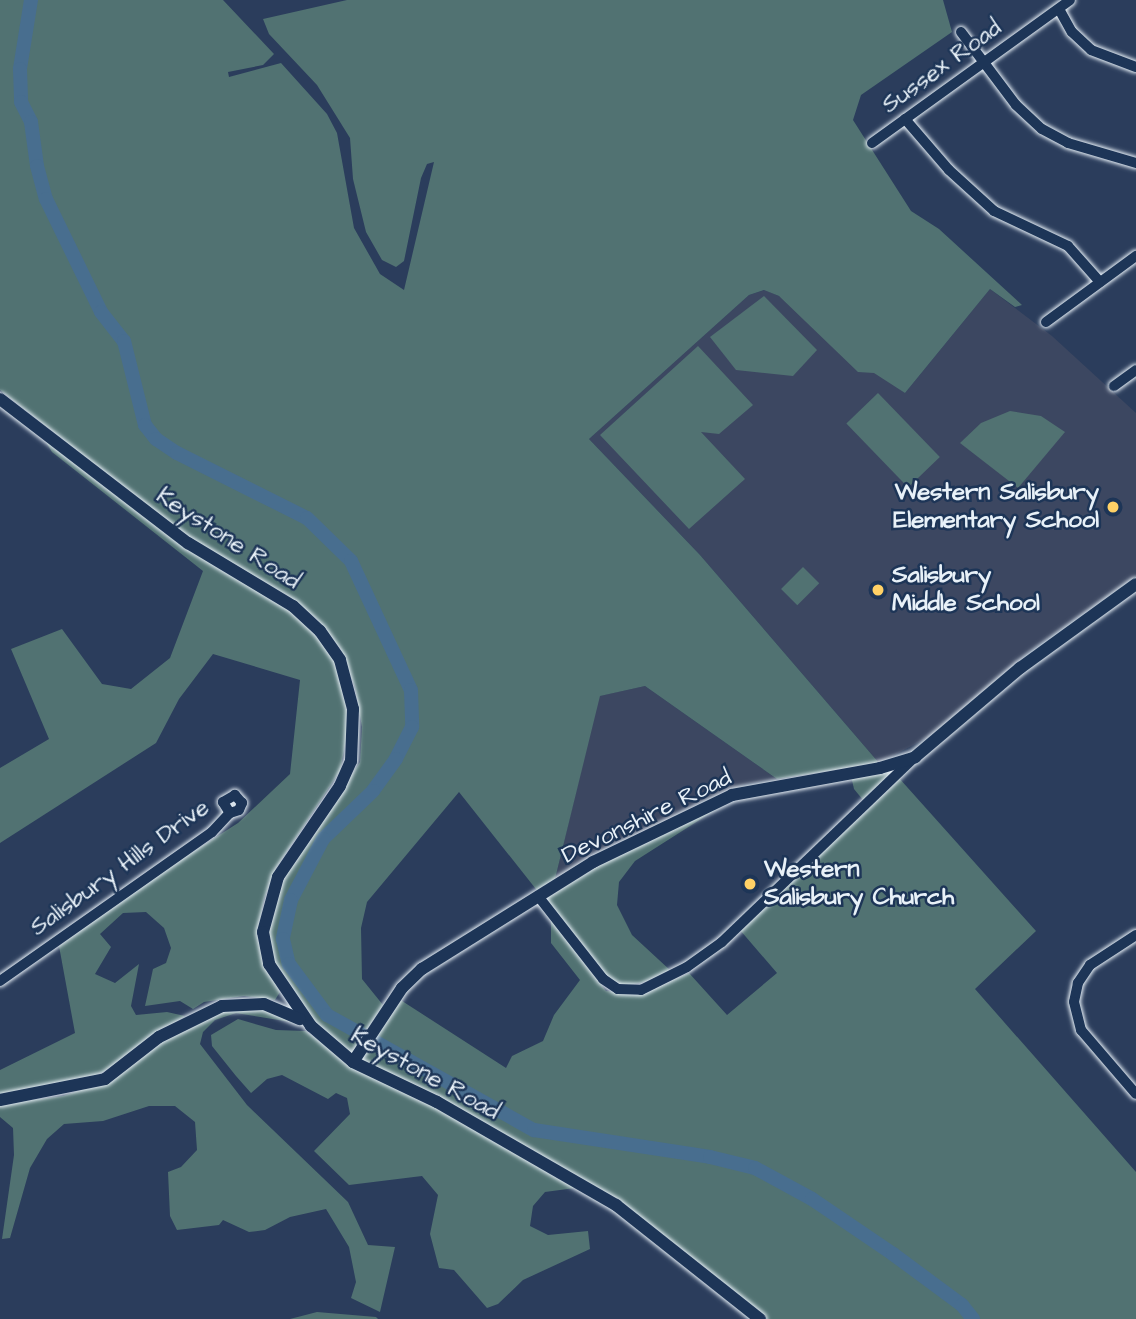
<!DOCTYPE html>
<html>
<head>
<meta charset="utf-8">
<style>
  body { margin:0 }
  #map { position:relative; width:1136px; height:1319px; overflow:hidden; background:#2b3d5c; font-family:"Architects Daughter",sans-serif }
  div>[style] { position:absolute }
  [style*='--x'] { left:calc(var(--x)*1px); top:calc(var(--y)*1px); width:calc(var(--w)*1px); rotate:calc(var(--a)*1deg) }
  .built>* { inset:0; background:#3c4761 }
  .green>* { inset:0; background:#517272; transform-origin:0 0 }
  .river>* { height:14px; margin:-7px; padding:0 7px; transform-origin:7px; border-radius:7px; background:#486e8f }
  .roads { filter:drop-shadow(0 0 2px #e8f1f8) drop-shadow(0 0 2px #e8f1f8) }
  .minor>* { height:10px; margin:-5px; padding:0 5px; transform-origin:5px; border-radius:5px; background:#1d3557 }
  .tertiary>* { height:12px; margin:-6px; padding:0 6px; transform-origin:6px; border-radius:6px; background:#1d3557 }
  .dots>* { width:19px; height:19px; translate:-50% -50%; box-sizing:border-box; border:4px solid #1d3557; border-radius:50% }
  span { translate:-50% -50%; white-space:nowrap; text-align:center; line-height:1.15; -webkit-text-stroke:5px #1d3557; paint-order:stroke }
  .street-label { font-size:24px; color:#e8f1f8 }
  .poi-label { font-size:24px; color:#e8f1f8; font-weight:700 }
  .right { translate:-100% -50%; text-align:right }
  .left { translate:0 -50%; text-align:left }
</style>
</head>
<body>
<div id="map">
  <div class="built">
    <i style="clip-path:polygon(990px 289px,1052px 336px,1136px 413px,1136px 576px,1027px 653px,938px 732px,879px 763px,700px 555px,589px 439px,749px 295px,765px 290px,781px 297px,905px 393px)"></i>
    <i style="clip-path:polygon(645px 686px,777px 779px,745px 784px,701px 802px,554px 883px,599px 696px)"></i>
  </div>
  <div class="green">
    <i style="clip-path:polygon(0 0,223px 0,274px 54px,263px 65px,228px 72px,229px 77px,281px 63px,327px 114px,337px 133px,354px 228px,380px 274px,404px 290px,434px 162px,427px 164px,421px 178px,404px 261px,396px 267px,382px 260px,366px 232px,353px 179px,350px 138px,317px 85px,269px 34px,263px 19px,347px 0,943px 0,952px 32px,861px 95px,853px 120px,911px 211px,939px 229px,1022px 305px,1015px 307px,990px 289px,905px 393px,874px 373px,858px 372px,779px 296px,764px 290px,749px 295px,589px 439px,700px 555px,879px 763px,777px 779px,645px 686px,600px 696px,554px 883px,539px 893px,459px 792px,367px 902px,361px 928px,362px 979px,383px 1005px,351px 1054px,318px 1027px,274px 963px,268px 948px,270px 915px,286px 873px,360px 762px,362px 727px,355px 687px,340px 648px,317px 619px,287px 595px,187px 537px,0 390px)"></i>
    <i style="clip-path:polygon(764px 296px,817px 350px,793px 376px,736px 370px,710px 337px)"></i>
    <i style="clip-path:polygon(698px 346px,753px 405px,719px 434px,701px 432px,745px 479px,689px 529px,600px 435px)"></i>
    <i style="left:878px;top:393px;width:89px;height:44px;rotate:46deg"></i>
    <i style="clip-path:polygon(1010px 411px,1041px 416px,1065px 432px,1018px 488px,960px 443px,981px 423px)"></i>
    <i style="clip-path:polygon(43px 437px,296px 614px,328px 649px,340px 670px,349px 725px,340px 771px,276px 868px,264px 899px,257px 934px,263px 961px,280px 992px,275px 1000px,244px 996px,204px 1002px,193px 1009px,180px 1001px,145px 1006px,153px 969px,166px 963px,171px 948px,164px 928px,146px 912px,123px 913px,100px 934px,111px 947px,95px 974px,115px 983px,139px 964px,131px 1006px,136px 1015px,167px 1012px,185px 1016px,105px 1071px,82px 1081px,0 1095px,0 1070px,75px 1033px,59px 946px,141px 885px,238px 823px,290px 774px,300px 680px,213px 654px,179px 699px,156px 743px,0 843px,0 768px,49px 739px,11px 649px,62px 629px,102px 684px,131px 689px,170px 658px,203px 571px,52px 452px)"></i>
    <i style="left:803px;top:567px;width:23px;height:31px;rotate:45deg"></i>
    <i style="clip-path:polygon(889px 772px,893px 774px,863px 800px,854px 789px,851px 776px)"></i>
    <i style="clip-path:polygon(899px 778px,1036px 931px,975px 989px,1136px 1172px,1136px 1319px,765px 1319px,649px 1225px,366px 1064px,362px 1058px,399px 999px,506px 1068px,512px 1056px,543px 1041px,554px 1015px,580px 980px,551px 943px,551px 916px,606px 991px,639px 994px,689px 973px,727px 1015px,777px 973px,740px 930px)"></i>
    <i style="clip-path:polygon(723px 805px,635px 861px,619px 882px,617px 905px,632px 935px,671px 971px,645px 982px,622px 986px,611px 982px,548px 904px,549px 894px,593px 866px)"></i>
    <i style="clip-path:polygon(235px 1007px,277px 1011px,303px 1024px,236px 1013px,215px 1020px,203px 1032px,200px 1044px,247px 1105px,348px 1202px,368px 1245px,395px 1247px,380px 1312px,351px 1298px,356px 1282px,349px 1247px,326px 1209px,290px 1217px,265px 1230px,249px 1232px,223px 1220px,219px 1225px,177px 1230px,170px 1216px,168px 1172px,181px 1167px,197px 1150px,195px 1122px,175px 1106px,149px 1106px,103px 1121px,64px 1124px,47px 1139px,30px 1168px,10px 1238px,2px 1239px,14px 1155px,13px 1128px,0 1117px,0 1104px,63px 1096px,116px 1078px,150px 1049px,213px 1012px)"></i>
    <i style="clip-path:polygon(238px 1019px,276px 1030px,306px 1031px,354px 1068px,435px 1106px,575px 1188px,545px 1192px,533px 1206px,530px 1226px,548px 1235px,588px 1231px,590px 1249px,523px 1280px,498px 1304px,487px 1308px,454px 1270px,439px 1268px,430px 1234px,438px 1195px,422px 1176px,349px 1185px,314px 1151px,350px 1114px,347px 1098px,336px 1093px,328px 1099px,282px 1075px,267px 1079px,251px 1093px,236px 1076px,212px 1046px,211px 1035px)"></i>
    <i style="clip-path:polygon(317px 1312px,376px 1317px,378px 1319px,290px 1319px)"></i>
  </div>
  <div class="river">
    <i style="--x:31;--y:0;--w:70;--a:99.1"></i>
    <i style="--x:20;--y:69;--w:33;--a:88"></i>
    <i style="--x:21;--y:102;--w:22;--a:63"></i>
    <i style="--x:31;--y:122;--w:44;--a:82.2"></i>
    <i style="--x:37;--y:166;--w:34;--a:75"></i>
    <i style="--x:46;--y:199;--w:126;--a:64"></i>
    <i style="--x:101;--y:312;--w:37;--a:52"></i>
    <i style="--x:124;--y:341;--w:87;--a:76"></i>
    <i style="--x:145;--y:425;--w:18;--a:52"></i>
    <i style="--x:156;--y:439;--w:25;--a:34"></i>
    <i style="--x:177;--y:453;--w:145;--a:26.6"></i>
    <i style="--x:307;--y:518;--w:62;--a:44.3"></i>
    <i style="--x:351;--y:561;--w:142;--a:65.1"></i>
    <i style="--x:411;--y:690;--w:37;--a:88"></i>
    <i style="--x:412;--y:727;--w:36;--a:117"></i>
    <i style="--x:396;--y:759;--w:39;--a:126"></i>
    <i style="--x:373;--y:791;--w:69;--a:136.2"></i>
    <i style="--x:323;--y:839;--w:69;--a:117.7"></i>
    <i style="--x:291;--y:900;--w:40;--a:102"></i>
    <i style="--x:283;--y:939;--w:26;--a:77"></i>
    <i style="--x:289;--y:964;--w:64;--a:53.3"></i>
    <i style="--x:327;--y:1015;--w:237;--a:29.1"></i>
    <i style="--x:534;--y:1130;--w:178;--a:8.7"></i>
    <i style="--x:710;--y:1157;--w:46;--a:13.7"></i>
    <i style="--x:755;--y:1168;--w:65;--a:28.5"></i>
    <i style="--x:812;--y:1199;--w:98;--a:34.2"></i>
    <i style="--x:893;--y:1254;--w:86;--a:36.5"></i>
    <i style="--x:962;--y:1305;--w:18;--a:52"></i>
  </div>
  <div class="roads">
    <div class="minor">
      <i style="--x:1059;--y:9;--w:26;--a:61"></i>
      <i style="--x:1072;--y:32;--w:26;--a:43"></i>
      <i style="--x:1091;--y:50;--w:48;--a:20.7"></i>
      <i style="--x:961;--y:32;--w:91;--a:53"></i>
      <i style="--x:1016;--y:105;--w:35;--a:43"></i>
      <i style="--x:1042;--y:129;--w:30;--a:28"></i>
      <i style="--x:1068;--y:143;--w:71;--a:16.4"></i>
      <i style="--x:905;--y:119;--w:67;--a:49.2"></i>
      <i style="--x:949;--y:170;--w:61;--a:42.3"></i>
      <i style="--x:994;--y:211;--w:82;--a:25.3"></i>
      <i style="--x:1068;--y:246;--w:48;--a:48.4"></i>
      <i style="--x:872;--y:143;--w:244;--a:-35.8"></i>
      <i style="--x:1046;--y:322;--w:112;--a:-36.3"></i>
      <i style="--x:1114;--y:386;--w:27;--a:-36"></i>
      <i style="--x:538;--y:896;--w:105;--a:51.9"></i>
      <i style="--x:603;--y:979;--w:18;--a:34"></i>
      <i style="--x:618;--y:989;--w:23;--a:2"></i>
      <i style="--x:641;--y:990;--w:51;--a:-26.6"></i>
      <i style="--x:687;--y:967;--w:43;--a:-35.5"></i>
      <i style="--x:722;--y:942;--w:266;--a:-43.8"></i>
      <i style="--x:1136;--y:935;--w:55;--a:146.9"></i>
      <i style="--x:1090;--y:965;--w:22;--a:124"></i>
      <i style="--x:1078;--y:983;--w:19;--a:102"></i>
      <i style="--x:1074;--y:1002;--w:29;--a:76"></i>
      <i style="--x:1081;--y:1030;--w:84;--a:49.3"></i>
      <i style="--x:0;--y:981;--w:259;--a:-35.1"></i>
      <i style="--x:212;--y:832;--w:26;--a:-47"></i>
      <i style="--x:230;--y:813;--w:9;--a:-18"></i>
      <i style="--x:239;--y:810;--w:8;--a:-67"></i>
      <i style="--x:242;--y:803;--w:11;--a:-131"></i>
      <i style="--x:235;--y:795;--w:14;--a:150"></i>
      <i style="--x:223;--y:802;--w:13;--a:58"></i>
    </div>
    <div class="tertiary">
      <i style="--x:0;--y:399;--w:237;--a:37.5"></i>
      <i style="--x:188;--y:543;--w:122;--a:31"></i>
      <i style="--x:293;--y:606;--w:37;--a:43"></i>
      <i style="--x:320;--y:631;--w:35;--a:55"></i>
      <i style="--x:340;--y:660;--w:51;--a:75.1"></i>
      <i style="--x:353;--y:709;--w:52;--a:92.2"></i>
      <i style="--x:351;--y:761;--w:27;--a:114"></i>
      <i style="--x:340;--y:786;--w:110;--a:124.3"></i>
      <i style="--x:278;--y:877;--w:57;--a:105.3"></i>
      <i style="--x:263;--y:932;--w:33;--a:79"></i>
      <i style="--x:269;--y:964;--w:75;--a:55.9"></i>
      <i style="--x:311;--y:1026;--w:55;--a:40.6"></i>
      <i style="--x:353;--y:1062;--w:93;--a:25.5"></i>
      <i style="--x:437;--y:1102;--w:207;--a:29.9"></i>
      <i style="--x:616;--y:1205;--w:184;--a:38.4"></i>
      <i style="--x:353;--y:1062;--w:89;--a:-56.5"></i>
      <i style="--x:402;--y:988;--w:28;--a:-44"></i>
      <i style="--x:422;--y:969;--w:202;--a:-32"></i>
      <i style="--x:593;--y:862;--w:154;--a:-25.7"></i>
      <i style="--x:732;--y:795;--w:150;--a:-10.3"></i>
      <i style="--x:880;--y:768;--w:37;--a:-17"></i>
      <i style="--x:915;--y:757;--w:138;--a:-40.3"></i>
      <i style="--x:1020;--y:668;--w:143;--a:-35.9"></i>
      <i style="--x:0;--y:1100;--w:107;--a:-11.3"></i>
      <i style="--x:105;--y:1079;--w:68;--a:-37.9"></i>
      <i style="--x:159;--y:1037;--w:70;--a:-26.2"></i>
      <i style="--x:222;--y:1006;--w:42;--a:-2.7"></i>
      <i style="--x:264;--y:1004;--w:39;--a:23"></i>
    </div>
  </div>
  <div class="dots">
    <i style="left:1113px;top:507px;background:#ffd166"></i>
    <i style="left:878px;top:590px;background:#ffd166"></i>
    <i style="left:750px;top:884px;background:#ffd166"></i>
  </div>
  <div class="street-label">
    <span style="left:942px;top:67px;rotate:-36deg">Sussex Road</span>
    <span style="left:228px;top:539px;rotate:33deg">Keystone Road</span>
    <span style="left:647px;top:817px;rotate:-26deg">Devonshire Road</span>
    <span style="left:120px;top:868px;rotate:-36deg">Salisbury Hills Drive</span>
    <span style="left:425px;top:1074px;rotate:29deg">Keystone Road</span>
  </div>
  <div class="poi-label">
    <span class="right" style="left:1099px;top:507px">Western Salisbury<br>Elementary School</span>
    <span class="left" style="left:892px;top:590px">Salisbury<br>Middle School</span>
    <span class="left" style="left:764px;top:884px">Western<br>Salisbury Church</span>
  </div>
</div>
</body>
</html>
